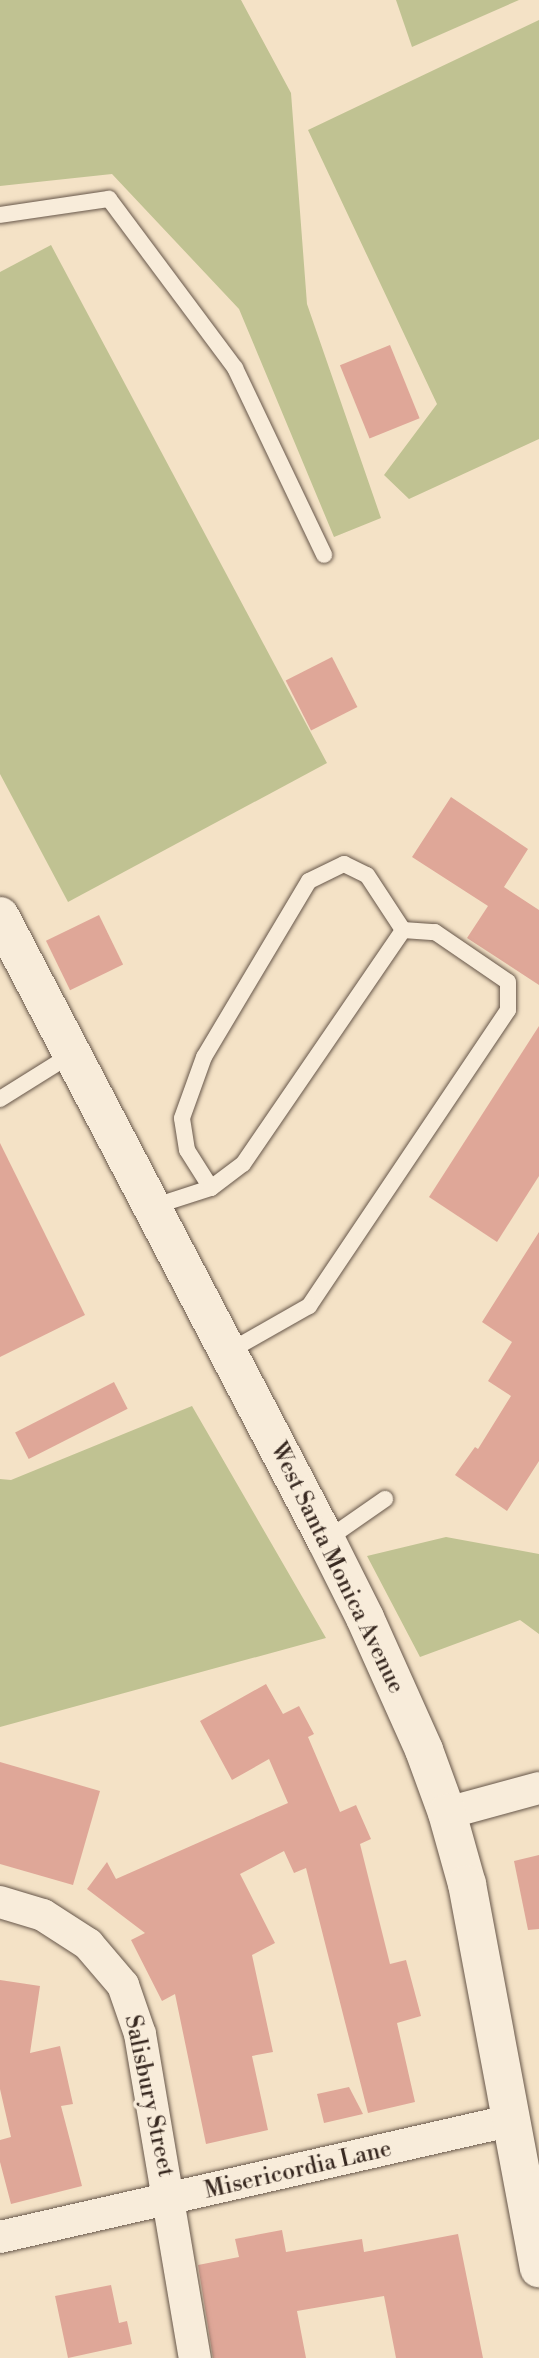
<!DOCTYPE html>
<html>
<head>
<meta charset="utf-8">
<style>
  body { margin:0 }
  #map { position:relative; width:539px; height:2358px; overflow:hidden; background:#f4e2c6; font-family:"Libre Bodoni",serif }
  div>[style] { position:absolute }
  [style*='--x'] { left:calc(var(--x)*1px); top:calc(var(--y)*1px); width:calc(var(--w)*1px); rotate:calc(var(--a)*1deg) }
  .green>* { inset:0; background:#c0c292 }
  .building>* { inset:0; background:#dfa798; transform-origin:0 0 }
  .roads { filter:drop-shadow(0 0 2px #67574a) drop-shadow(0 0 2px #67574a) }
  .lane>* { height:16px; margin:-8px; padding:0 8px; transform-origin:8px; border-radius:8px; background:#f8ecda }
  .street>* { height:32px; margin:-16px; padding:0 16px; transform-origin:16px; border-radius:16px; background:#f8ecda }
  .secondary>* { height:38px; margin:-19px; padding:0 19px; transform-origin:19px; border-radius:19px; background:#f8ecda }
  span { translate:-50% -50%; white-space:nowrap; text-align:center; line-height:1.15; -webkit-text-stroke:7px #f8ecda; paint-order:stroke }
  .street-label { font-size:23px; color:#382921 }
</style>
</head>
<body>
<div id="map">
  <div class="green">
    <i style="clip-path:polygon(0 0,241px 0,291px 93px,307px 304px,381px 518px,334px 537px,239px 309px,112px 174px,0 186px)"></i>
    <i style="clip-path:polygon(396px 0,519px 0,412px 47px)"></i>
    <i style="clip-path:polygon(539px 20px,539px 439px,409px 499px,384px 475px,437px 404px,308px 130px)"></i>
    <i style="clip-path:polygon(51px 245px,327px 763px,68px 902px,0 774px,0 272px)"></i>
    <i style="clip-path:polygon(192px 1406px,326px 1638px,0 1727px,0 1479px,11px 1480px)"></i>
    <i style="clip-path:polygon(446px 1537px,539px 1554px,539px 1634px,520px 1620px,420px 1657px,367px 1556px)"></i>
  </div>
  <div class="building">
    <i style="left:390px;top:345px;width:79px;height:54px;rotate:68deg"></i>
    <i style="left:332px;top:657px;width:56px;height:52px;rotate:63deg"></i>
    <i style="clip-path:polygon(451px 797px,528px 849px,504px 887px,539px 910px,539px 985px,467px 938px,488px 906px,412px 857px)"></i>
    <i style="left:99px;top:915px;width:55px;height:59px;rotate:64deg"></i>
    <i style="clip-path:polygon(539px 1026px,539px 1176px,497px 1242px,429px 1197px)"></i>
    <i style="clip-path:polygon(0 1143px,85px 1315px,0 1357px)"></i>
    <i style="clip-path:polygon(539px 1232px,539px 1461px,507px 1511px,455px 1475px,475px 1447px,478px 1449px,511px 1396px,488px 1381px,512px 1342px,482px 1322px)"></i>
    <i style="left:114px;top:1382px;width:30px;height:111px;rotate:63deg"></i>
    <i style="clip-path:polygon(266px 1684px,283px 1714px,299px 1706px,314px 1734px,308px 1737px,340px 1812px,356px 1805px,371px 1839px,360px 1844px,390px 1964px,406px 1960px,421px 2016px,397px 2023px,415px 2102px,368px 2113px,306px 1868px,294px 1873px,284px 1851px,240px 1874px,275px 1943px,252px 1955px,273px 2052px,252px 2056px,268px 2130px,206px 2144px,175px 1994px,162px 2001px,131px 1940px,145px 1933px,87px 1889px,107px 1862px,116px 1879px,288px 1803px,269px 1759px,232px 1780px,200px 1721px)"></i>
    <i style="clip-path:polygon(0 1762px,100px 1791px,73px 1885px,0 1864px)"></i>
    <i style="clip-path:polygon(539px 1855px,539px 1929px,528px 1930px,514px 1861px)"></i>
    <i style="clip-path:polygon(0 1980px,40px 1986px,30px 2053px,60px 2046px,73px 2104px,61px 2106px,82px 2186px,11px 2204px,0 2162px,0 2140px,11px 2137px,0 2089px)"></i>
    <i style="clip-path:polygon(349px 2087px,363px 2114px,324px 2123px,317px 2094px)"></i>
    <i style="clip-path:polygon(282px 2230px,286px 2252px,362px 2239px,364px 2252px,458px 2234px,483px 2358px,396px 2358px,384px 2296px,297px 2311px,306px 2358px,213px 2358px,198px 2265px,239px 2257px,235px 2239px)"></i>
    <i style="clip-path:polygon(111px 2285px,119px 2323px,127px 2321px,132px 2344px,68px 2358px,55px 2296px)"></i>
  </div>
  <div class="roads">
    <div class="lane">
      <i style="--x:0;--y:215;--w:110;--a:-8.4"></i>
      <i style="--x:109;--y:199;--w:211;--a:53.3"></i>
      <i style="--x:235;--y:368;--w:207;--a:64.5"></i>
      <i style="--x:0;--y:1099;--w:85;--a:-32"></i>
      <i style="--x:211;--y:1188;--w:45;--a:-122.3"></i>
      <i style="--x:187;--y:1150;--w:32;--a:-99"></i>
      <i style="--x:182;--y:1118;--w:65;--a:-70.2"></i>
      <i style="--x:204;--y:1057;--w:205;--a:-59.2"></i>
      <i style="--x:309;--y:881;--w:39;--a:-26"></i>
      <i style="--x:344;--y:864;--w:25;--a:26"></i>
      <i style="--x:367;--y:875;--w:66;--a:56.8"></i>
      <i style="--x:152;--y:1207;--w:62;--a:-17.9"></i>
      <i style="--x:211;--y:1188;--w:40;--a:-37"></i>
      <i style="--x:243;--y:1164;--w:283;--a:-55.6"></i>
      <i style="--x:403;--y:930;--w:32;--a:4"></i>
      <i style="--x:435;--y:932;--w:88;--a:34.4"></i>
      <i style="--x:508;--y:982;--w:28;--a:90"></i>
      <i style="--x:508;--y:1010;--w:357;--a:123.9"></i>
      <i style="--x:309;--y:1306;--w:93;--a:150.4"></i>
      <i style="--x:326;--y:1540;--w:72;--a:-34.8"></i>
    </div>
    <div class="street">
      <i style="--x:447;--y:1813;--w:95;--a:-15.2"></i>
      <i style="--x:0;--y:1902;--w:45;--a:16.8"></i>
      <i style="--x:43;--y:1915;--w:54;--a:32.8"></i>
      <i style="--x:88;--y:1944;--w:54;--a:49.5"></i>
      <i style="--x:123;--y:1985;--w:52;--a:70.9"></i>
      <i style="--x:140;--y:2034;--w:329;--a:80.4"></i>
      <i style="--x:0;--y:2237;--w:526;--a:-12.85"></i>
    </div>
    <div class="secondary">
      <i style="--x:0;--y:916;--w:704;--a:62.42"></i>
      <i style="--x:326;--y:1540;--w:87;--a:63.4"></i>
      <i style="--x:365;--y:1618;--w:145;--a:65.9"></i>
      <i style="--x:424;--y:1750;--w:67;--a:69.9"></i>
      <i style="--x:447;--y:1813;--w:74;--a:74.3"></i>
      <i style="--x:467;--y:1884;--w:391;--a:79.4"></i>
    </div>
  </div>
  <div class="street-label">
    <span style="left:337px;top:1568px;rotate:64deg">West Santa Monica Avenue</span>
    <span style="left:149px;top:2096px;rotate:78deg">Salisbury Street</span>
    <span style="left:298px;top:2170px;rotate:-13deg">Misericordia Lane</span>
  </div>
</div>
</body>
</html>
